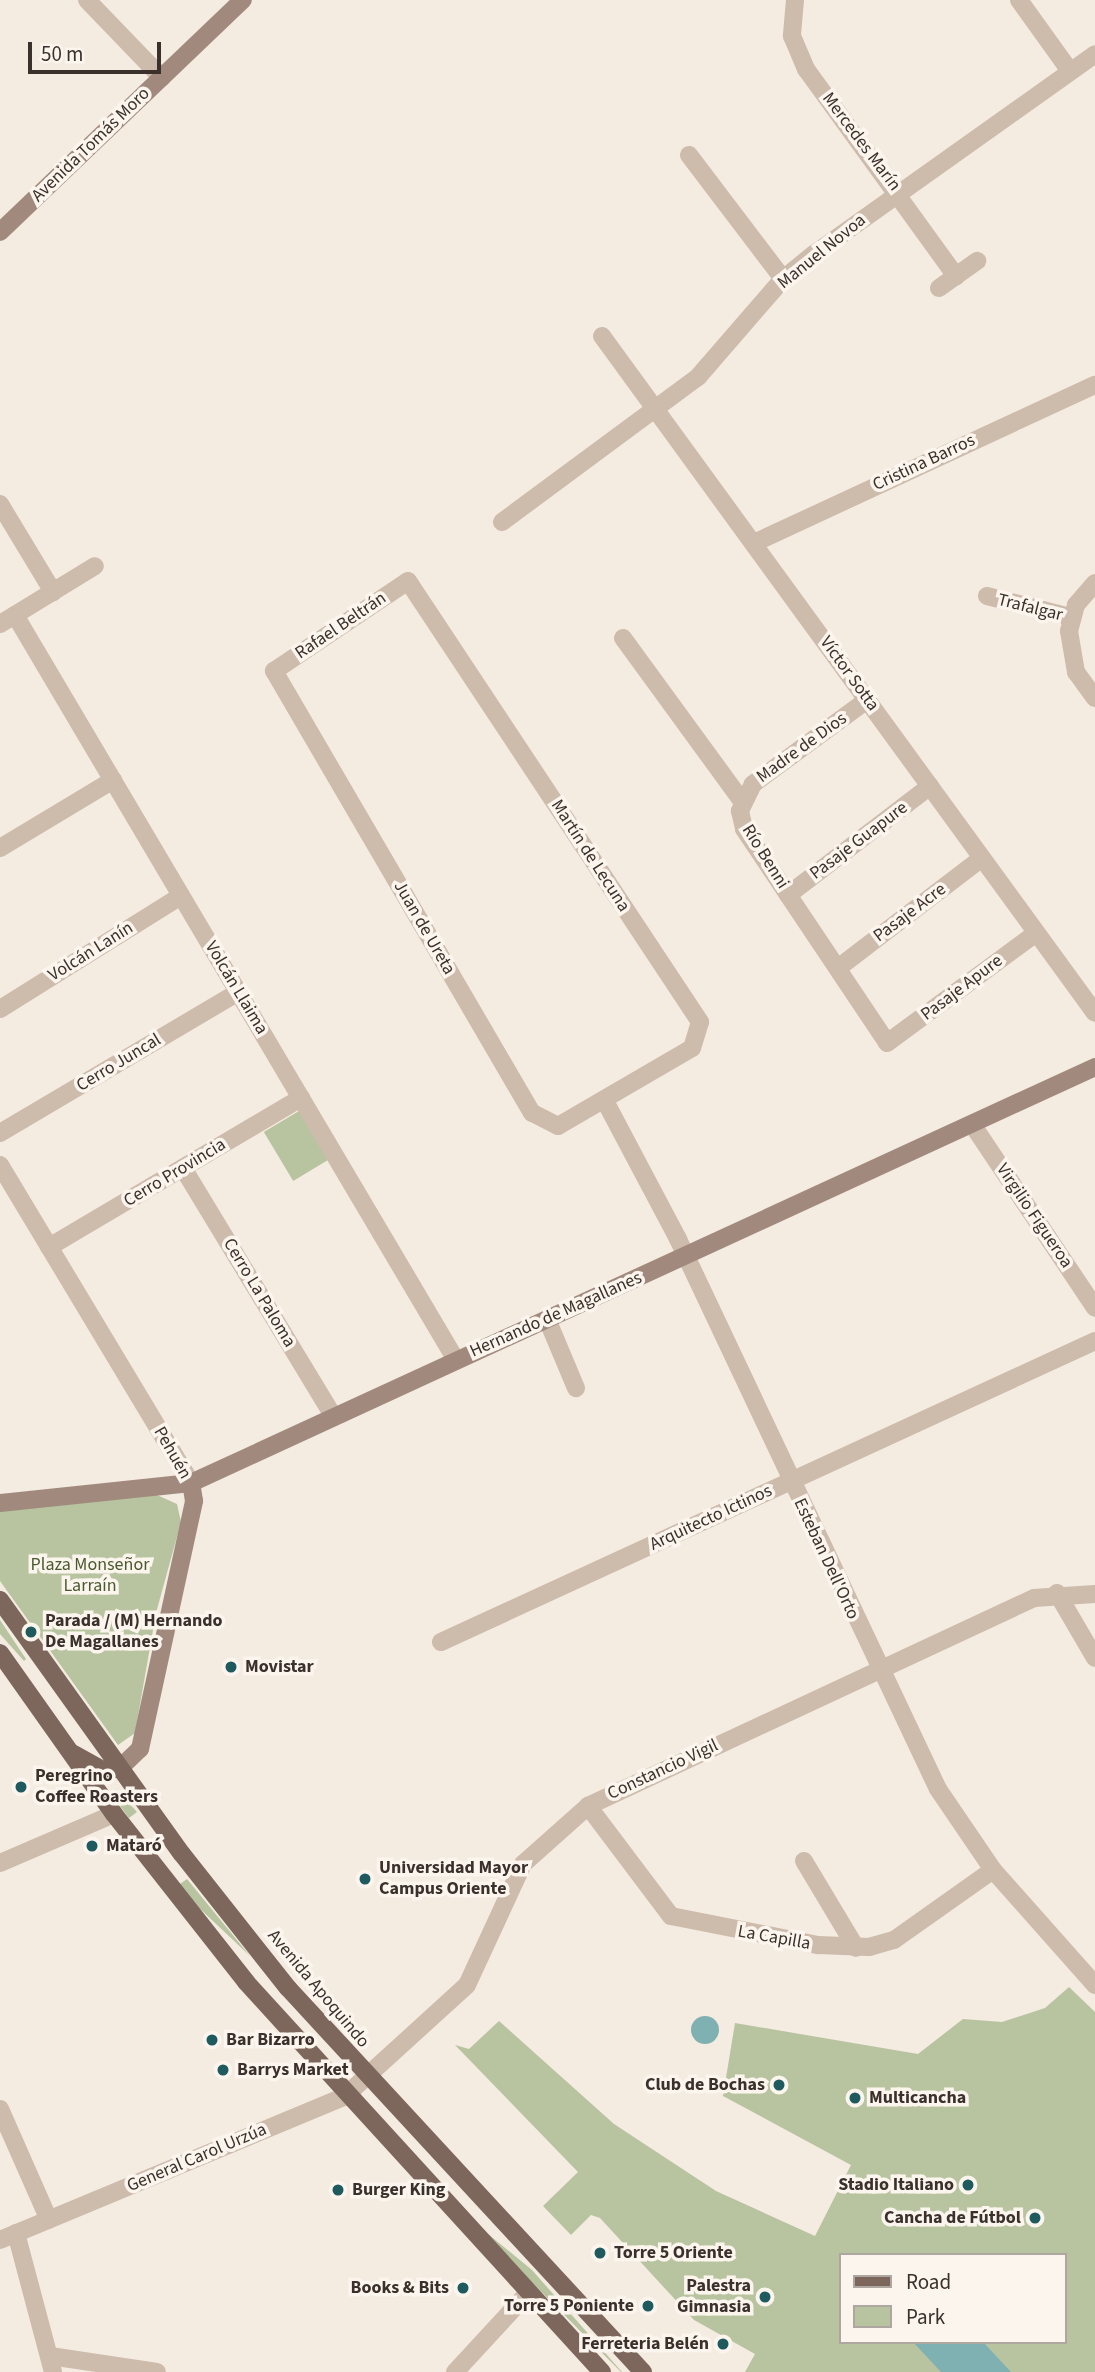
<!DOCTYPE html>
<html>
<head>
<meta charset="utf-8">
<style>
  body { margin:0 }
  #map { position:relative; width:1095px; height:2372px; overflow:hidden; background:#f4ebe1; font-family:"Source Sans 3",sans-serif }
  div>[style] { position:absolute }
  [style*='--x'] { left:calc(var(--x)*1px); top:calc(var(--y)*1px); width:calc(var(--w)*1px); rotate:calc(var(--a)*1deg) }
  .green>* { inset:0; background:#b8c4a0; transform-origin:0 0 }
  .water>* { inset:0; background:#7fb0b2 }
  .round { border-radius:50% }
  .minor>* { height:18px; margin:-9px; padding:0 9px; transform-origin:9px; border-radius:9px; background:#cdbbac }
  .secondary>* { height:18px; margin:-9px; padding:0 9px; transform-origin:9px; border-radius:9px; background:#a18a7d }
  .primary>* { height:18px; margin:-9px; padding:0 9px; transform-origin:9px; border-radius:9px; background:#7d675c }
  .dots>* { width:19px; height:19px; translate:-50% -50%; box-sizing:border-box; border:4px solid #fbf5ee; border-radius:50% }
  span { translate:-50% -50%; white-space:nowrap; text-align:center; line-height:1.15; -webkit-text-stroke:7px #fbf5ee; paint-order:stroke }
  .street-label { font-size:18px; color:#3b302b }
  .park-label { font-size:18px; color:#4a5a2e }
  .poi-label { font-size:18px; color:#3b302b; font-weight:700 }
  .left { translate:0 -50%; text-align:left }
  .right { translate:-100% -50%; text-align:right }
  .legend { position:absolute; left:839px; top:2253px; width:228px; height:91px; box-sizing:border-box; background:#fbf5ee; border:2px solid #aea6a0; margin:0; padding:9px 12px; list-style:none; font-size:21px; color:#3b302b }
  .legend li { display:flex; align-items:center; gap:14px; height:35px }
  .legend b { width:35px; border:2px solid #aea6a0 }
  .scale { position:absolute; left:28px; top:42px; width:133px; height:32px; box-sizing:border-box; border:4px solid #3b302b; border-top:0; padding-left:9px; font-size:21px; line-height:24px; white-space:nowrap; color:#3b302b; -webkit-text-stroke:5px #fbf5ee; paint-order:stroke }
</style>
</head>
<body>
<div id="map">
  <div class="green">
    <i style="left:299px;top:1111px;width:57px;height:41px;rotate:59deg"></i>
    <i style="clip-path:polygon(157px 1495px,177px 1504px,181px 1522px,156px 1613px,135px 1733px,118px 1745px,0 1581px,0 1511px)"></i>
    <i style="clip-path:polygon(0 1620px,26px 1659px,24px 1661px,0 1634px)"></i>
    <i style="clip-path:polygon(116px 1789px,137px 1812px,129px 1818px,112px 1795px)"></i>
    <i style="clip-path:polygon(187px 1879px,250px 1956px,197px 1906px,180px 1884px)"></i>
    <i style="clip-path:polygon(evenodd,1069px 1987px,1095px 2012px,1095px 2372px,745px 2372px,755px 2354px,694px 2320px,600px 2218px,591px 2215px,571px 2235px,543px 2206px,578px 2172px,455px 2045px,469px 2049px,499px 2021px,614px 2124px,716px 2191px,815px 2236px,851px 2165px,723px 2096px,735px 2023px,918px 2054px,963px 2019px,1002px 2022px,1045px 2008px,1069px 1987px,841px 2255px,1065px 2255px,1065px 2342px,841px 2342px,841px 2255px)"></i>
    <i style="clip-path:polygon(465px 2215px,532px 2270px,622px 2372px,621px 2372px)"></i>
  </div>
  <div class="water">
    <i class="round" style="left:691px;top:2016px;width:28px;height:28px"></i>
    <i style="clip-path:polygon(913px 2342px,983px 2342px,1011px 2372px,941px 2372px)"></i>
  </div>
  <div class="minor">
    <i style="--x:87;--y:0;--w:108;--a:46.1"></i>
    <i style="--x:795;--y:0;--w:36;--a:95"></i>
    <i style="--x:792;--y:36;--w:36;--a:67"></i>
    <i style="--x:806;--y:69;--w:256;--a:54.1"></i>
    <i style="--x:1019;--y:0;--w:87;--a:54.3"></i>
    <i style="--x:689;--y:155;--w:156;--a:52.8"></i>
    <i style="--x:939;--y:288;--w:47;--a:-35.4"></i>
    <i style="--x:602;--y:336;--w:837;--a:53.94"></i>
    <i style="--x:0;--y:504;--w:103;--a:58.9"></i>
    <i style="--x:502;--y:522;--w:244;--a:-36.5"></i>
    <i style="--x:698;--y:377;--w:130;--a:-49.1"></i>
    <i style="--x:783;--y:279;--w:40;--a:-39"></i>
    <i style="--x:814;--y:254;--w:345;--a:-35.4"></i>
    <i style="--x:754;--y:543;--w:376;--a:-24.9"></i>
    <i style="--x:408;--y:581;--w:529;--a:56.49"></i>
    <i style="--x:700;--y:1022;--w:27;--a:107"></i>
    <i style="--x:692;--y:1048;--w:155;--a:149.8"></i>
    <i style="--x:558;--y:1126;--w:29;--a:-153"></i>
    <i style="--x:532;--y:1113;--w:512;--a:-120.27"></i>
    <i style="--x:274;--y:671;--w:161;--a:-33.9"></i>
    <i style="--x:1095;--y:583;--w:29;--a:131"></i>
    <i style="--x:1076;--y:605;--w:27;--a:105"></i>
    <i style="--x:1069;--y:631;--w:42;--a:80.3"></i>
    <i style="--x:1076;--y:672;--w:32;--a:54"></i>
    <i style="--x:987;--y:596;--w:86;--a:14.2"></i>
    <i style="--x:15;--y:615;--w:866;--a:59.38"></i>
    <i style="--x:0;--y:624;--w:111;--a:-31.4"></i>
    <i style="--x:623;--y:638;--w:202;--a:53.9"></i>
    <i style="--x:867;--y:700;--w:142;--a:143.6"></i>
    <i style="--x:753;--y:784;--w:30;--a:116"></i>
    <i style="--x:740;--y:811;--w:18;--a:77"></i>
    <i style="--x:744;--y:829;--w:257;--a:56.2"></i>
    <i style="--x:887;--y:1043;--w:185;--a:-36.4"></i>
    <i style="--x:0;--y:848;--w:132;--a:-31"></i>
    <i style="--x:788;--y:895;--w:179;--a:-37.5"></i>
    <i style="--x:838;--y:968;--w:181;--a:-37.4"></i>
    <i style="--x:0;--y:1009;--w:213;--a:-32"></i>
    <i style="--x:605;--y:1101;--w:156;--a:62.1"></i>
    <i style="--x:678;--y:1239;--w:608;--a:64.7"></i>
    <i style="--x:938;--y:1789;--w:98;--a:55.8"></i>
    <i style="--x:993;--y:1870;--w:154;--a:48.4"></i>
    <i style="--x:972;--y:1124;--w:221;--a:56.2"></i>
    <i style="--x:0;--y:1133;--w:277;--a:-30.6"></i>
    <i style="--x:0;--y:1165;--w:371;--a:59"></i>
    <i style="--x:183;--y:1168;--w:291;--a:58.8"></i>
    <i style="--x:49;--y:1247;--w:293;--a:-30.6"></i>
    <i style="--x:547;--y:1319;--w:75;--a:67.2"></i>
    <i style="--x:1057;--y:1593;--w:75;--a:59.7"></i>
    <i style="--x:441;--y:1642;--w:720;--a:-24.71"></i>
    <i style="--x:588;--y:1806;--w:138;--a:53"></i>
    <i style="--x:671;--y:1916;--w:150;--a:11.2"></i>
    <i style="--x:818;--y:1945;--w:51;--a:2.2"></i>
    <i style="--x:869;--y:1947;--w:26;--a:-16"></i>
    <i style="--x:894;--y:1940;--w:121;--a:-35.3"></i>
    <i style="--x:804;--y:1861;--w:101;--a:59.1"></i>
    <i style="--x:0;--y:1863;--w:124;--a:-23.3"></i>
    <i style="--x:0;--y:2109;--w:121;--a:66.2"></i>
    <i style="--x:16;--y:2233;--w:144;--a:75.1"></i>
    <i style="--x:0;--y:2240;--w:373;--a:-22.6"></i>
    <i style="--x:344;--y:2097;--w:166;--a:-42.3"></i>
    <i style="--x:467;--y:1985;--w:133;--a:-65.2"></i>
    <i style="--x:523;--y:1864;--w:87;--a:-41.7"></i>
    <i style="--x:588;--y:1806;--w:492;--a:-25"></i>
    <i style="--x:1034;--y:1598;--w:61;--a:-3.8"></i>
    <i style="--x:50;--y:2356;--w:108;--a:8.5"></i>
    <i style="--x:455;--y:2372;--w:106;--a:-47.3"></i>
  </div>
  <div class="secondary">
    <i style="--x:0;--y:232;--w:336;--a:-43.7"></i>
    <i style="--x:0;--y:1503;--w:192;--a:-6"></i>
    <i style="--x:191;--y:1483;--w:995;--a:-24.71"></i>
    <i style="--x:119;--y:1769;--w:29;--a:-44"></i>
    <i style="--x:140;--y:1749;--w:254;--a:-77.7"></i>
    <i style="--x:194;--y:1501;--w:18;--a:-99"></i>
  </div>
  <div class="primary">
    <i style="--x:0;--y:1600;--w:312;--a:54.4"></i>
    <i style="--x:182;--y:1854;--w:171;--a:51.7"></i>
    <i style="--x:288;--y:1988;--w:523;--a:47.25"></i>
    <i style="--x:0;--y:1653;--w:197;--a:54.7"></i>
    <i style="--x:114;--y:1814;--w:214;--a:51.8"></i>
    <i style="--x:246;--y:1982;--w:528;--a:47.61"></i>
    <i style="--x:74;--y:1754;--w:33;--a:29"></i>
    <i style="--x:103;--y:1770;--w:16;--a:-4"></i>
  </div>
  <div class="dots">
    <i style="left:31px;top:1632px;background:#1f5a5e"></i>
    <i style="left:231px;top:1667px;background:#1f5a5e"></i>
    <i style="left:21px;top:1787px;background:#1f5a5e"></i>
    <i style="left:92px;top:1846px;background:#1f5a5e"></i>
    <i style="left:365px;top:1879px;background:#1f5a5e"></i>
    <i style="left:212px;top:2040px;background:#1f5a5e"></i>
    <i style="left:223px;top:2070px;background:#1f5a5e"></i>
    <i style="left:779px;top:2085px;background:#1f5a5e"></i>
    <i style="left:855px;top:2098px;background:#1f5a5e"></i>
    <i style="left:968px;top:2185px;background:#1f5a5e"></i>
    <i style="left:338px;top:2190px;background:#1f5a5e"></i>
    <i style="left:1035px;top:2218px;background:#1f5a5e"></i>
    <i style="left:600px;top:2253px;background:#1f5a5e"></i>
    <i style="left:463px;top:2288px;background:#1f5a5e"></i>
    <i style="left:765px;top:2297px;background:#1f5a5e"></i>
    <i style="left:648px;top:2306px;background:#1f5a5e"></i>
    <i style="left:723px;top:2344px;background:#1f5a5e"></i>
  </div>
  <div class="street-label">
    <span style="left:861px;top:142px;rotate:53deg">Mercedes Marín</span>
    <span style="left:91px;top:145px;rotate:-44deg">Avenida Tomás Moro</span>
    <span style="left:822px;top:252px;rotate:-39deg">Manuel Novoa</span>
    <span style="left:924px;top:463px;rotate:-25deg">Cristina Barros</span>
    <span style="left:1030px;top:608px;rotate:14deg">Trafalgar</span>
    <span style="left:341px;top:626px;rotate:-34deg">Rafael Beltrán</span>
    <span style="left:849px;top:674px;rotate:54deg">Víctor Sotta</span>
    <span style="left:802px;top:748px;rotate:-36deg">Madre de Dios</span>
    <span style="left:859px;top:841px;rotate:-37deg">Pasaje Guapure</span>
    <span style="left:590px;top:856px;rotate:57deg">Martín de Lecuna</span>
    <span style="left:765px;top:857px;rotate:58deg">Río Benni</span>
    <span style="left:910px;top:913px;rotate:-37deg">Pasaje Acre</span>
    <span style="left:424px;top:928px;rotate:60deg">Juan de Ureta</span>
    <span style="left:91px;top:952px;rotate:-32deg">Volcán Lanín</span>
    <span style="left:236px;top:988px;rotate:59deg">Volcán Llaima</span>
    <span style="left:962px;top:988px;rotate:-37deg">Pasaje Apure</span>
    <span style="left:119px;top:1063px;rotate:-31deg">Cerro Juncal</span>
    <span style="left:175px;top:1173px;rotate:-31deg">Cerro Provincia</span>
    <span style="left:1034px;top:1216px;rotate:56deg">Virgilio Figueroa</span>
    <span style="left:259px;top:1293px;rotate:59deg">Cerro La Paloma</span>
    <span style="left:556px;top:1315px;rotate:-24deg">Hernando de Magallanes</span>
    <span style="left:172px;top:1453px;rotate:60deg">Pehuén</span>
    <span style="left:711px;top:1518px;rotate:-25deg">Arquitecto Ictinos</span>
    <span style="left:826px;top:1559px;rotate:65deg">Esteban Dell'Orto</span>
    <span style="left:663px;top:1770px;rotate:-25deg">Constancio Vigil</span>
    <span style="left:774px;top:1938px;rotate:10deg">La Capilla</span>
    <span style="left:318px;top:1989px;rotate:50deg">Avenida Apoquindo</span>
    <span style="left:197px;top:2158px;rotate:-23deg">General Carol Urzúa</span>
  </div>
  <div class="park-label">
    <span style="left:90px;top:1576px">Plaza Monseñor<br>Larraín</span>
  </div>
  <div class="poi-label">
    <span class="left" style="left:45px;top:1632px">Parada / (M) Hernando<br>De Magallanes</span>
    <span class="left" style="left:245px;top:1667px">Movistar</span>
    <span class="left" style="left:35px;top:1787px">Peregrino<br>Coffee Roasters</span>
    <span class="left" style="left:106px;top:1846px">Mataró</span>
    <span class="left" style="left:379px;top:1879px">Universidad Mayor<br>Campus Oriente</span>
    <span class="left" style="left:226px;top:2040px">Bar Bizarro</span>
    <span class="left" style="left:237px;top:2070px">Barrys Market</span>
    <span class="right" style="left:765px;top:2085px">Club de Bochas</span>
    <span class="left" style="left:869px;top:2098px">Multicancha</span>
    <span class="right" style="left:954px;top:2185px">Stadio Italiano</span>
    <span class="left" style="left:352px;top:2190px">Burger King</span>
    <span class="right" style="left:1021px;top:2218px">Cancha de Fútbol</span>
    <span class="left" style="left:614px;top:2253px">Torre 5 Oriente</span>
    <span class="right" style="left:751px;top:2297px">Palestra<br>Gimnasia</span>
    <span class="right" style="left:449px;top:2288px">Books &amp; Bits</span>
    <span class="right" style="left:634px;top:2306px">Torre 5 Poniente</span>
    <span class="right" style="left:709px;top:2344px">Ferreteria Belén</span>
  </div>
  <ul class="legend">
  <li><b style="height:9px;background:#7d675c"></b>Road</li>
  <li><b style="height:19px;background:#b8c4a0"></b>Park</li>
  </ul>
  <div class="scale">50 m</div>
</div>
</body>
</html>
